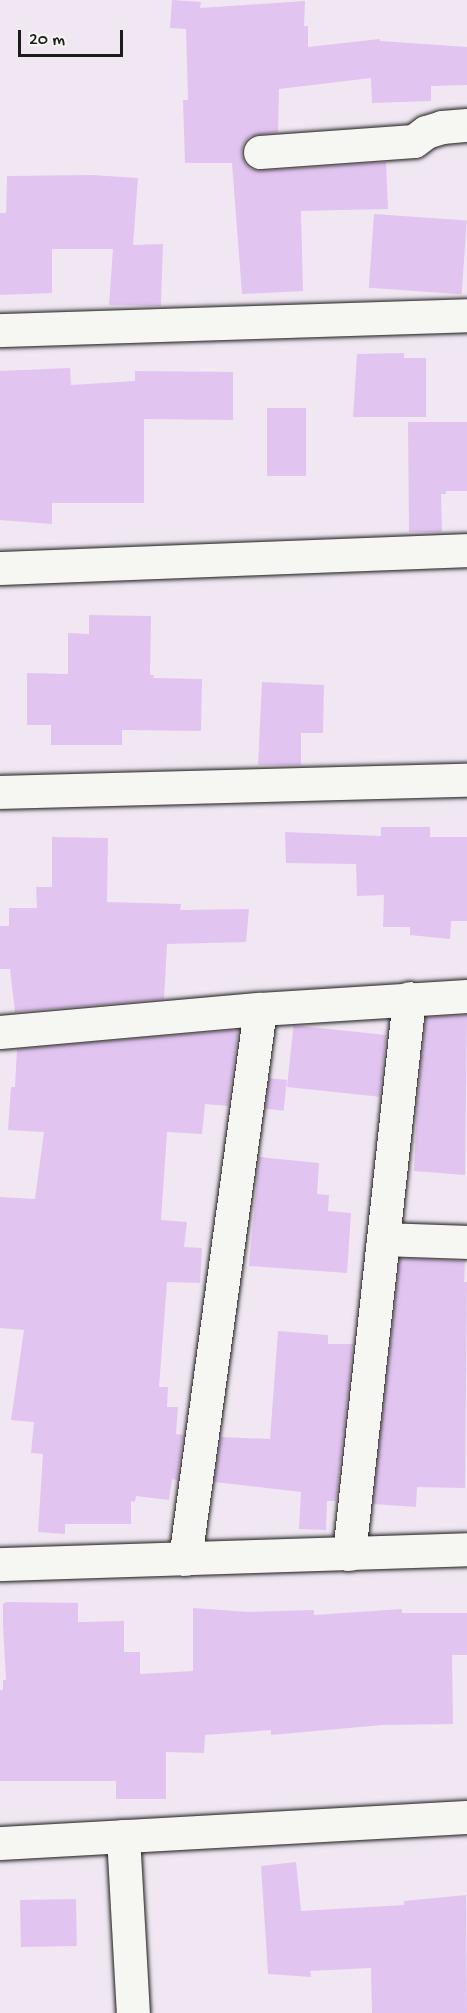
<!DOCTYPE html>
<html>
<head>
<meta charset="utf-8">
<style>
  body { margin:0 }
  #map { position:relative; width:467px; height:2013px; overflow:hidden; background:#f0e7f2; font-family:"Gochi Hand",sans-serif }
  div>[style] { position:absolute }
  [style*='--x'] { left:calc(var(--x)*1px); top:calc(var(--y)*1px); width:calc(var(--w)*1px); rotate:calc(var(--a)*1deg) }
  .building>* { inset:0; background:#e2c4f1; transform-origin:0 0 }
  .roads { filter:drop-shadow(0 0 2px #1c1c1c) drop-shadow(0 0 2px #1c1c1c) }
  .minor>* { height:33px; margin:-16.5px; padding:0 16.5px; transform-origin:16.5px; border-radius:16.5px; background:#f6f6f2 }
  span { translate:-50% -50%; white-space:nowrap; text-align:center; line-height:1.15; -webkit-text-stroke:6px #f6f6f2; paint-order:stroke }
  .scale { position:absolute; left:18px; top:30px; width:105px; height:27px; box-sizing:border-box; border:3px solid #1c1c1c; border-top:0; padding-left:8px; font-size:18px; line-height:21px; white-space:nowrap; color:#1c1c1c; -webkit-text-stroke:4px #f6f6f2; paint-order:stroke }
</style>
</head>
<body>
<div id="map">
  <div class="building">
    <i style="clip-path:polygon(172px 0,201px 2px,200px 8px,305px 1px,304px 26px,308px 26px,308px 47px,380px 39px,380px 41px,467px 47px,467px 85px,431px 86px,431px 101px,372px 103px,371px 78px,279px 89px,278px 132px,250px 136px,243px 144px,241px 154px,245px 163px,251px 169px,261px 171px,386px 162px,388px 209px,301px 211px,303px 291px,242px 294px,232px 163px,185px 163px,183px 100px,188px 100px,186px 29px,170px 28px)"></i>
    <i style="clip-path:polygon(92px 175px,138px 178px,133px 245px,163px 244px,161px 306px,109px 305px,113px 249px,52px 249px,52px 293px,0 295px,0 213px,6px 213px,7px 176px)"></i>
    <i style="left:374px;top:214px;width:93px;height:74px;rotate:4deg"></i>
    <i style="clip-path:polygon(404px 353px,404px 358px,426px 358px,426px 417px,353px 417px,357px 354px)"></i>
    <i style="clip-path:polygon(70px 368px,71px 385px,135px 381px,135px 371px,233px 372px,233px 420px,144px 419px,144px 503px,52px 503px,52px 524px,0 520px,0 371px)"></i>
    <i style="left:267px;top:408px;width:39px;height:68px"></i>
    <i style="clip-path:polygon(408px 422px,467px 422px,467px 491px,446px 491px,446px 494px,441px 494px,442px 532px,409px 532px)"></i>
    <i style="clip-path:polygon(89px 615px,151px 616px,150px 675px,154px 675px,153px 678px,202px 679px,201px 731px,122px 730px,122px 745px,51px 745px,51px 725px,27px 725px,27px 673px,68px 674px,68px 633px,89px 634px)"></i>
    <i style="clip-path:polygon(262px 682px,324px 685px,323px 733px,301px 733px,301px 765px,258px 765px)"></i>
    <i style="clip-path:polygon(381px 827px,430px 827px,430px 837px,467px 837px,467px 921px,451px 921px,450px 939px,410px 935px,410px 927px,383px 927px,384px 895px,357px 896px,356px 864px,286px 863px,285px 832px,381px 836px)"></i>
    <i style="clip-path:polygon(52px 837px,108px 838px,107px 902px,181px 904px,180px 910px,249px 909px,246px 942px,167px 944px,164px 999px,15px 1012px,10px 969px,0 969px,0 926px,9px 926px,9px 908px,37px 908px,36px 887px,52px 887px)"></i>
    <i style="clip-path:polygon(467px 1015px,465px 1175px,414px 1171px,417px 1103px,426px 1017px)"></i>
    <i style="clip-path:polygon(238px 1030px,228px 1106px,205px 1104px,202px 1134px,167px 1132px,161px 1220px,187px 1222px,184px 1247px,202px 1248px,200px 1283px,167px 1282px,159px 1387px,168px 1387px,167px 1407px,178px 1407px,176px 1434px,183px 1435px,177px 1480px,172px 1479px,169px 1500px,136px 1496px,135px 1502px,131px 1501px,131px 1524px,65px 1524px,65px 1534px,38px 1532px,43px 1454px,31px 1453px,34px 1422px,11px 1420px,24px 1330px,0 1328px,0 1197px,35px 1199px,44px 1132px,8px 1130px,11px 1087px,15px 1087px,17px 1049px)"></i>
    <i style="left:386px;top:1035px;width:62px;height:93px;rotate:96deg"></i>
    <i style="left:269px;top:1078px;width:18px;height:31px;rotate:6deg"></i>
    <i style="clip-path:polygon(259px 1157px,319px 1163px,317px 1194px,329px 1195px,328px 1211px,351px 1213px,347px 1273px,249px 1266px)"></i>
    <i style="clip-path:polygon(400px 1258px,465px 1261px,464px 1282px,467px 1282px,465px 1488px,417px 1487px,416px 1507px,373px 1504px)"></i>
    <i style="clip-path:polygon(278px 1331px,328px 1335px,328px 1344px,353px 1344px,336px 1501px,327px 1501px,326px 1530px,299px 1529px,301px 1492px,214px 1482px,221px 1437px,270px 1439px)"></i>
    <i style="clip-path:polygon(6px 1602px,78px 1603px,78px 1622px,124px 1621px,124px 1652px,140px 1652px,140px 1674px,193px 1671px,193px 1608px,249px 1612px,314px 1610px,314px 1615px,402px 1609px,402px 1613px,467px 1613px,467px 1655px,452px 1655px,453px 1724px,382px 1725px,271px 1735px,271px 1730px,205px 1735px,204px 1753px,166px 1752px,166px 1799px,116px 1799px,116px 1781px,0 1781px,0 1690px,3px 1690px,3px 1680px,6px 1680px,3px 1625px,3px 1604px)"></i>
    <i style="clip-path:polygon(296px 1862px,301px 1911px,404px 1905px,404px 1901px,466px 1895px,467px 2013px,372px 2013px,371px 1968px,310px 1971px,311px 1977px,268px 1974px,261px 1866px)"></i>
    <i style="left:76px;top:1899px;width:47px;height:56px;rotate:89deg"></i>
  </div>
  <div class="roads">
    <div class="minor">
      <i style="--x:260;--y:152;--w:154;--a:-4.1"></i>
      <i style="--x:414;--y:141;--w:15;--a:-37"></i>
      <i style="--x:426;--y:132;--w:17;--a:-17"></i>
      <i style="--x:442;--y:127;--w:25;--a:-5"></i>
      <i style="--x:0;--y:330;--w:467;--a:-1.8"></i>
      <i style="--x:0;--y:568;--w:467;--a:-2.2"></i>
      <i style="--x:0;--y:792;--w:467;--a:-1.5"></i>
      <i style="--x:0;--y:1032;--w:261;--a:-5.1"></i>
      <i style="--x:260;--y:1009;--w:207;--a:-3.6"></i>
      <i style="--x:383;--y:1239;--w:84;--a:2"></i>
      <i style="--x:349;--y:1554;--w:559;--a:-83.84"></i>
      <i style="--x:185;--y:1559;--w:555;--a:-82.23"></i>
      <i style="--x:0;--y:1564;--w:467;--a:-1.8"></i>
      <i style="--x:123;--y:1836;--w:177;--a:86.8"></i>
      <i style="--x:0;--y:1843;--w:468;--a:-3.2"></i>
    </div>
  </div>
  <div class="scale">20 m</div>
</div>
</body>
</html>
